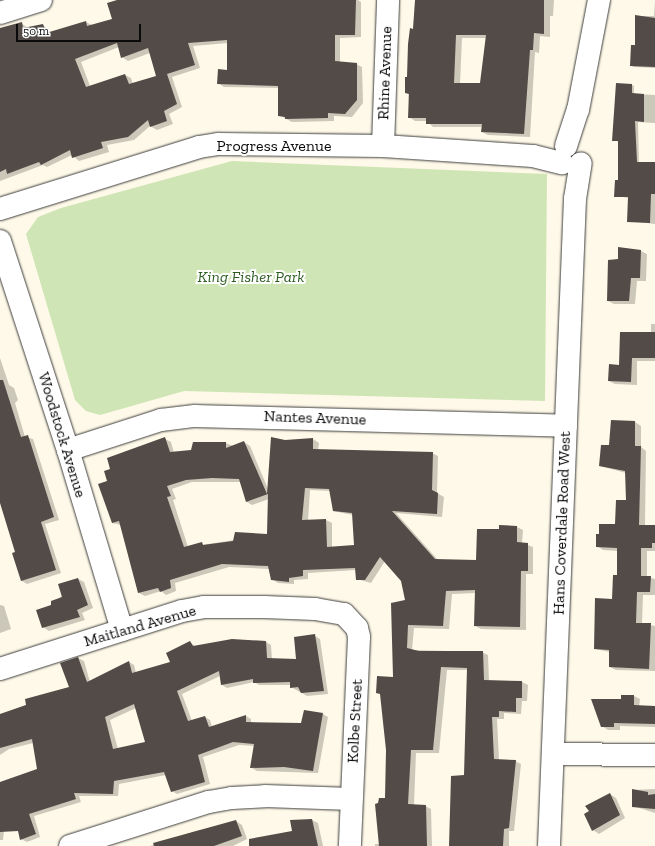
<!DOCTYPE html>
<html>
<head>
<meta charset="utf-8">
<style>
  body { margin:0 }
  #map { position:relative; width:655px; height:846px; overflow:hidden; background:#fef9e8; font-family:"Zilla Slab",serif }
  div>[style] { position:absolute }
  [style*='--x'] { left:calc(var(--x)*1px); top:calc(var(--y)*1px); width:calc(var(--w)*1px); rotate:calc(var(--a)*1deg) }
  .green>* { inset:0; background:#cfe5b5 }
  .shadow>* { inset:0; background:#0003 }
  .building>* { inset:0; background:#524b47 }
  .roads { filter:drop-shadow(0 0 1px #3d3d3d) drop-shadow(0 0 1px #3d3d3d) }
  .minor>* { height:22px; margin:-11px; padding:0 11px; transform-origin:11px; border-radius:11px; background:#fff }
  span { translate:-50% -50%; white-space:nowrap; text-align:center; line-height:1.15; -webkit-text-stroke:4px #fff; paint-order:stroke }
  .street-label { font-size:16px; color:#0a0a0a }
  .park-label { font-size:16px; color:#2d5c20; font-style:italic }
  .scale { position:absolute; left:16px; top:24px; width:125px; height:18px; box-sizing:border-box; border:2px solid #0a0a0a; border-top:0; padding-left:5px; font-size:12px; line-height:14px; white-space:nowrap; color:#0a0a0a; -webkit-text-stroke:3px #fff; paint-order:stroke }
</style>
</head>
<body>
<div id="map">
  <div class="green">
    <i style="clip-path:polygon(232px 161px,547px 174px,545px 401px,184px 391px,100px 415px,86px 411px,75px 400px,26px 234px,38px 217px,61px 208px)"></i>
  </div>
  <div class="shadow">
    <i style="clip-path:polygon(evenodd,122px 0,358px 0,361px 2px,361px 37px,340px 38px,340px 63px,356px 64px,362px 67px,363px 103px,352px 117px,334px 116px,334px 121px,292px 122px,279px 115px,279px 88px,224px 87px,218px 83px,228px 71px,228px 43px,193px 46px,200px 68px,172px 77px,182px 107px,169px 114px,173px 124px,157px 130px,150px 126px,134px 140px,107px 145px,109px 152px,79px 161px,72px 155px,47px 167px,43px 165px,0 181px,0 30px,21px 23px,28px 28px,43px 25px,51px 33px,86px 22px,92px 25px,113px 19px,122px 0,119px 47px,122px 57px,128px 61px,150px 53px,158px 77px,133px 84px,131px 78px,125px 75px,90px 86px,81px 62px,119px 47px)"></i>
    <i style="clip-path:polygon(evenodd,416px 0,554px 0,553px 16px,550px 16px,550px 37px,540px 36px,539px 53px,535px 52px,530px 137px,488px 135px,482px 132px,483px 127px,433px 127px,427px 121px,415px 121px,409px 117px,408px 78px,416px 0,462px 38px,486px 38px,481px 84px,460px 84px,462px 38px)"></i>
    <i style="clip-path:polygon(655px 0,655px 68px,634px 67px,632px 66px,636px 46px,636px 16px,654px 16px)"></i>
    <i style="clip-path:polygon(632px 85px,634px 86px,634px 94px,655px 95px,655px 123px,638px 122px,639px 163px,655px 163px,655px 224px,628px 221px,629px 198px,615px 196px,619px 181px,619px 142px,614px 140px)"></i>
    <i style="clip-path:polygon(641px 251px,647px 254px,646px 281px,637px 281px,635px 304px,614px 304px,608px 301px,619px 260px)"></i>
    <i style="clip-path:polygon(651px 324px,655px 324px,655px 361px,637px 361px,637px 385px,615px 384px,609px 381px,651px 333px)"></i>
    <i style="clip-path:polygon(0 358px,9px 385px,14px 388px,18px 400px,15px 403px,25px 437px,33px 439px,59px 520px,45px 524px,61px 573px,27px 584px,22px 581px,17px 552px,0 498px)"></i>
    <i style="clip-path:polygon(635px 422px,641px 426px,641px 447px,646px 451px,645px 526px,655px 526px,655px 551px,647px 551px,647px 577px,655px 579px,655px 595px,643px 595px,642px 624px,655px 626px,655px 671px,616px 670px,610px 667px,610px 652px,595px 649px,613px 600px,618px 576px,618px 551px,603px 550px,597px 546px,616px 525px,627px 501px,626px 473px,600px 466px,610px 446px)"></i>
    <i style="clip-path:polygon(evenodd,165px 439px,171px 442px,174px 453px,192px 451px,194px 443px,226px 443px,233px 446px,244px 442px,250px 446px,268px 489px,285px 441px,313px 439px,319px 443px,318px 450px,432px 453px,438px 456px,437px 493px,444px 497px,442px 517px,396px 513px,438px 560px,477px 561px,500px 530px,500px 526px,517px 527px,523px 530px,522px 543px,533px 547px,533px 574px,526px 574px,526px 630px,481px 629px,475px 626px,476px 593px,452px 594px,449px 629px,414px 628px,412px 650px,482px 652px,488px 655px,489px 681px,522px 682px,528px 685px,527px 701px,522px 701px,521px 714px,504px 713px,504px 719px,497px 719px,499px 760px,515px 761px,521px 764px,514px 831px,509px 831px,509px 846px,450px 846px,465px 776px,468px 670px,447px 670px,439px 753px,416px 753px,414px 805px,425px 806px,431px 809px,432px 846px,375px 846px,375px 844px,380px 844px,386px 799px,394px 678px,406px 601px,402px 581px,385px 561px,371px 583px,357px 579px,356px 570px,308px 573px,308px 579px,294px 580px,294px 584px,278px 583px,272px 579px,269px 569px,229px 567px,175px 583px,176px 591px,166px 595px,161px 591px,145px 596px,139px 593px,121px 525px,112px 523px,109px 482px,165px 439px,192px 482px,240px 482px,247px 502px,252px 505px,269px 499px,268px 535px,188px 547px,173px 500px,176px 499px,172px 489px,192px 482px,165px 439px,310px 490px,331px 491px,333px 511px,353px 515px,355px 546px,332px 547px,332px 523px,326px 520px,308px 521px,310px 490px)"></i>
    <i style="clip-path:polygon(78px 579px,84px 582px,93px 608px,82px 613px,85px 620px,49px 631px,43px 627px,52px 606px)"></i>
    <i style="clip-path:polygon(0 605px,4px 606px,11px 629px,0 633px)"></i>
    <i style="clip-path:polygon(evenodd,315px 636px,320px 639px,328px 694px,307px 696px,291px 687px,291px 685px,259px 685px,254px 682px,227px 688px,222px 685px,220px 676px,182px 694px,192px 721px,205px 717px,210px 720px,212px 727px,246px 716px,251px 719px,251px 723px,302px 724px,323px 714px,328px 717px,318px 773px,257px 771px,252px 768px,255px 746px,239px 745px,203px 757px,210px 784px,177px 794px,172px 791px,166px 775px,119px 784px,118px 796px,79px 796px,81px 802px,34px 816px,40px 837px,27px 842px,21px 839px,39px 769px,33px 743px,9px 749px,0 755px,0 715px,70px 688px,78px 658px,84px 661px,90px 682px,129px 662px,134px 665px,136px 673px,171px 662px,190px 642px,196px 647px,266px 642px,271px 645px,272px 660px,297px 661px,315px 636px,136px 708px,147px 742px,118px 749px,110px 720px,136px 708px)"></i>
    <i style="clip-path:polygon(634px 696px,640px 699px,639px 707px,655px 708px,655px 727px,620px 726px,620px 730px,608px 730px,602px 726px,622px 700px)"></i>
    <i style="clip-path:polygon(0 788px,8px 791px,3px 840px,0 840px)"></i>
    <i style="clip-path:polygon(655px 789px,655px 813px,633px 806px,633px 790px)"></i>
    <i style="clip-path:polygon(610px 794px,616px 798px,625px 818px,599px 834px,593px 830px)"></i>
    <i style="clip-path:polygon(312px 820px,318px 823px,323px 846px,275px 846px)"></i>
    <i style="clip-path:polygon(236px 821px,242px 825px,247px 839px,233px 846px,150px 846px,199px 830px,202px 831px)"></i>
  </div>
  <div class="building">
    <i style="clip-path:polygon(evenodd,117px 0,356px 0,355px 35px,335px 35px,335px 61px,357px 63px,357px 100px,345px 114px,328px 113px,328px 118px,285px 119px,285px 117px,278px 116px,278px 86px,217px 84px,218px 69px,227px 70px,227px 40px,188px 43px,195px 65px,167px 74px,177px 104px,164px 111px,167px 121px,150px 127px,148px 120px,128px 137px,101px 142px,103px 148px,72px 158px,70px 150px,41px 165px,39px 162px,7px 174px,6px 169px,0 172px,0 28px,22px 22px,23px 28px,43px 24px,46px 33px,86px 21px,87px 26px,112px 19px,107px 3px,117px 0,117px 43px,121px 58px,148px 48px,156px 76px,129px 84px,125px 74px,86px 87px,75px 59px,117px 43px)"></i>
    <i style="clip-path:polygon(evenodd,415px 0,544px 0,544px 34px,534px 33px,533px 50px,530px 50px,524px 134px,481px 132px,482px 124px,426px 124px,426px 118px,408px 118px,409px 94px,405px 93px,405px 77px,407px 77px,408px 44px,410px 28px,413px 29px,415px 0,456px 35px,486px 35px,480px 83px,454px 83px,456px 35px)"></i>
    <i style="clip-path:polygon(635px 15px,655px 18px,655px 67px,630px 66px,631px 45px,635px 45px)"></i>
    <i style="clip-path:polygon(616px 83px,632px 84px,632px 93px,644px 94px,644px 122px,635px 121px,637px 162px,655px 162px,655px 194px,651px 194px,650px 223px,627px 222px,628px 197px,614px 197px,615px 180px,618px 180px,618px 141px,612px 141px)"></i>
    <i style="clip-path:polygon(618px 247px,641px 250px,640px 278px,631px 278px,629px 301px,607px 301px,608px 260px,618px 259px)"></i>
    <i style="clip-path:polygon(620px 332px,655px 332px,655px 358px,632px 358px,631px 382px,608px 381px,609px 364px,619px 365px)"></i>
    <i style="clip-path:polygon(0 380px,3px 380px,21px 437px,28px 435px,54px 517px,41px 522px,56px 570px,21px 581px,12px 553px,15px 552px,0 503px)"></i>
    <i style="clip-path:polygon(611px 420px,635px 421px,635px 446px,641px 446px,639px 525px,655px 525px,655px 543px,652px 543px,652px 548px,641px 548px,641px 576px,651px 576px,650px 592px,637px 592px,636px 623px,651px 623px,649px 669px,609px 667px,609px 650px,594px 649px,595px 598px,612px 599px,613px 575px,617px 575px,617px 548px,596px 547px,596px 534px,599px 534px,599px 524px,615px 524px,616px 500px,626px 500px,625px 471px,599px 466px,601px 445px,609px 445px)"></i>
    <i style="clip-path:polygon(evenodd,165px 437px,170px 452px,191px 450px,193px 442px,226px 442px,226px 448px,244px 441px,267px 494px,271px 437px,285px 440px,313px 438px,313px 449px,433px 452px,432px 490px,438px 493px,437px 514px,392px 511px,435px 559px,476px 560px,477px 529px,499px 529px,499px 525px,517px 526px,517px 542px,528px 543px,528px 571px,521px 571px,520px 627px,474px 626px,475px 590px,446px 591px,443px 626px,408px 625px,407px 648px,419px 651px,483px 651px,484px 680px,522px 681px,522px 698px,516px 698px,516px 712px,499px 711px,499px 717px,492px 717px,494px 759px,516px 760px,509px 828px,504px 829px,503px 846px,449px 846px,451px 776px,464px 775px,467px 668px,441px 667px,433px 750px,411px 750px,408px 804px,426px 805px,427px 846px,379px 846px,375px 804px,378px 803px,379px 798px,385px 798px,386px 750px,380px 694px,376px 693px,377px 676px,393px 677px,391px 603px,405px 600px,401px 581px,380px 557px,365px 580px,356px 580px,355px 568px,303px 570px,303px 576px,289px 578px,289px 582px,271px 580px,268px 566px,222px 564px,170px 580px,171px 588px,160px 592px,158px 588px,138px 593px,119px 521px,112px 523px,98px 484px,107px 481px,104px 471px,110px 469px,107px 458px,165px 437px,212px 478px,239px 479px,246px 502px,268px 494px,267px 534px,235px 532px,233px 541px,203px 545px,202px 542px,184px 547px,167px 497px,171px 496px,167px 486px,186px 480px,212px 478px,165px 437px,305px 488px,329px 489px,333px 511px,352px 513px,354px 545px,327px 547px,326px 519px,302px 520px,305px 488px)"></i>
    <i style="clip-path:polygon(78px 578px,88px 605px,77px 610px,80px 617px,42px 628px,36px 610px,51px 605px,51px 601px,62px 597px,58px 584px)"></i>
    <i style="clip-path:polygon(evenodd,315px 634px,324px 691px,301px 693px,298px 687px,290px 688px,290px 682px,253px 683px,253px 679px,221px 685px,219px 671px,177px 691px,188px 721px,205px 716px,209px 727px,246px 715px,246px 722px,301px 723px,304px 710px,323px 713px,313px 771px,284px 767px,250px 768px,254px 744px,233px 742px,198px 755px,205px 782px,171px 792px,164px 772px,114px 781px,113px 794px,74px 793px,76px 799px,29px 814px,36px 834px,20px 840px,18px 831px,0 832px,0 782px,37px 769px,32px 739px,0 748px,0 714px,26px 705px,25px 699px,69px 687px,60px 663px,78px 657px,87px 682px,129px 661px,132px 673px,170px 662px,166px 653px,190px 641px,193px 646px,232px 639px,266px 641px,267px 658px,296px 659px,294px 637px,315px 634px,134px 704px,145px 742px,113px 749px,105px 717px,134px 704px)"></i>
    <i style="clip-path:polygon(621px 695px,634px 695px,634px 705px,655px 706px,655px 724px,614px 723px,614px 727px,601px 727px,591px 699px,621px 699px)"></i>
    <i style="clip-path:polygon(632px 789px,648px 792px,648px 795px,655px 794px,655px 809px,632px 807px)"></i>
    <i style="clip-path:polygon(610px 793px,620px 815px,592px 831px,584px 814px,589px 811px,585px 806px)"></i>
    <i style="clip-path:polygon(312px 819px,318px 846px,249px 846px,249px 839px,292px 831px,290px 820px)"></i>
    <i style="clip-path:polygon(236px 820px,242px 836px,214px 846px,154px 846px,153px 843px)"></i>
  </div>
  <div class="roads">
    <div class="minor">
      <i style="--x:0;--y:13;--w:43;--a:-17.6"></i>
      <i style="--x:383;--y:146;--w:146;--a:-88"></i>
      <i style="--x:566;--y:146;--w:38;--a:-72"></i>
      <i style="--x:578;--y:110;--w:112;--a:-79.2"></i>
      <i style="--x:0;--y:209;--w:208;--a:-17.3"></i>
      <i style="--x:199;--y:147;--w:20;--a:-9"></i>
      <i style="--x:219;--y:144;--w:164;--a:0.7"></i>
      <i style="--x:383;--y:146;--w:150;--a:3.8"></i>
      <i style="--x:533;--y:156;--w:30;--a:14"></i>
      <i style="--x:0;--y:241;--w:220;--a:72"></i>
      <i style="--x:68;--y:450;--w:188;--a:73.3"></i>
      <i style="--x:68;--y:450;--w:98;--a:-17.9"></i>
      <i style="--x:161;--y:420;--w:34;--a:-7"></i>
      <i style="--x:195;--y:416;--w:371;--a:1.5"></i>
      <i style="--x:0;--y:669;--w:191;--a:-17.7"></i>
      <i style="--x:182;--y:611;--w:22;--a:-10"></i>
      <i style="--x:204;--y:607;--w:60;--a:0"></i>
      <i style="--x:264;--y:607;--w:51;--a:2.2"></i>
      <i style="--x:315;--y:609;--w:29;--a:10"></i>
      <i style="--x:344;--y:614;--w:19;--a:47"></i>
      <i style="--x:357;--y:628;--w:9;--a:77"></i>
      <i style="--x:359;--y:637;--w:209;--a:92.5"></i>
      <i style="--x:553;--y:754;--w:102;--a:0.6"></i>
      <i style="--x:70;--y:846;--w:146;--a:-17.6"></i>
      <i style="--x:209;--y:802;--w:23;--a:-10"></i>
      <i style="--x:232;--y:798;--w:33;--a:-3"></i>
      <i style="--x:265;--y:796;--w:86;--a:2"></i>
      <i style="--x:549;--y:846;--w:648;--a:-87.7"></i>
      <i style="--x:575;--y:199;--w:36;--a:-81"></i>
    </div>
  </div>
  <div class="street-label">
    <span style="left:385px;top:73px;rotate:-88deg">Rhine Avenue</span>
    <span style="left:274px;top:146px">Progress Avenue</span>
    <span style="left:315px;top:418px;rotate:2deg">Nantes Avenue</span>
    <span style="left:62px;top:435px;rotate:73deg">Woodstock Avenue</span>
    <span style="left:562px;top:523px;rotate:-88deg">Hans Coverdale Road West</span>
    <span style="left:140px;top:626px;rotate:-16deg">Maitland Avenue</span>
    <span style="left:355px;top:721px;rotate:-87deg">Kolbe Street</span>
  </div>
  <div class="park-label">
    <span style="left:251px;top:277px">King Fisher Park</span>
  </div>
  <div class="scale">50 m</div>
</div>
</body>
</html>
